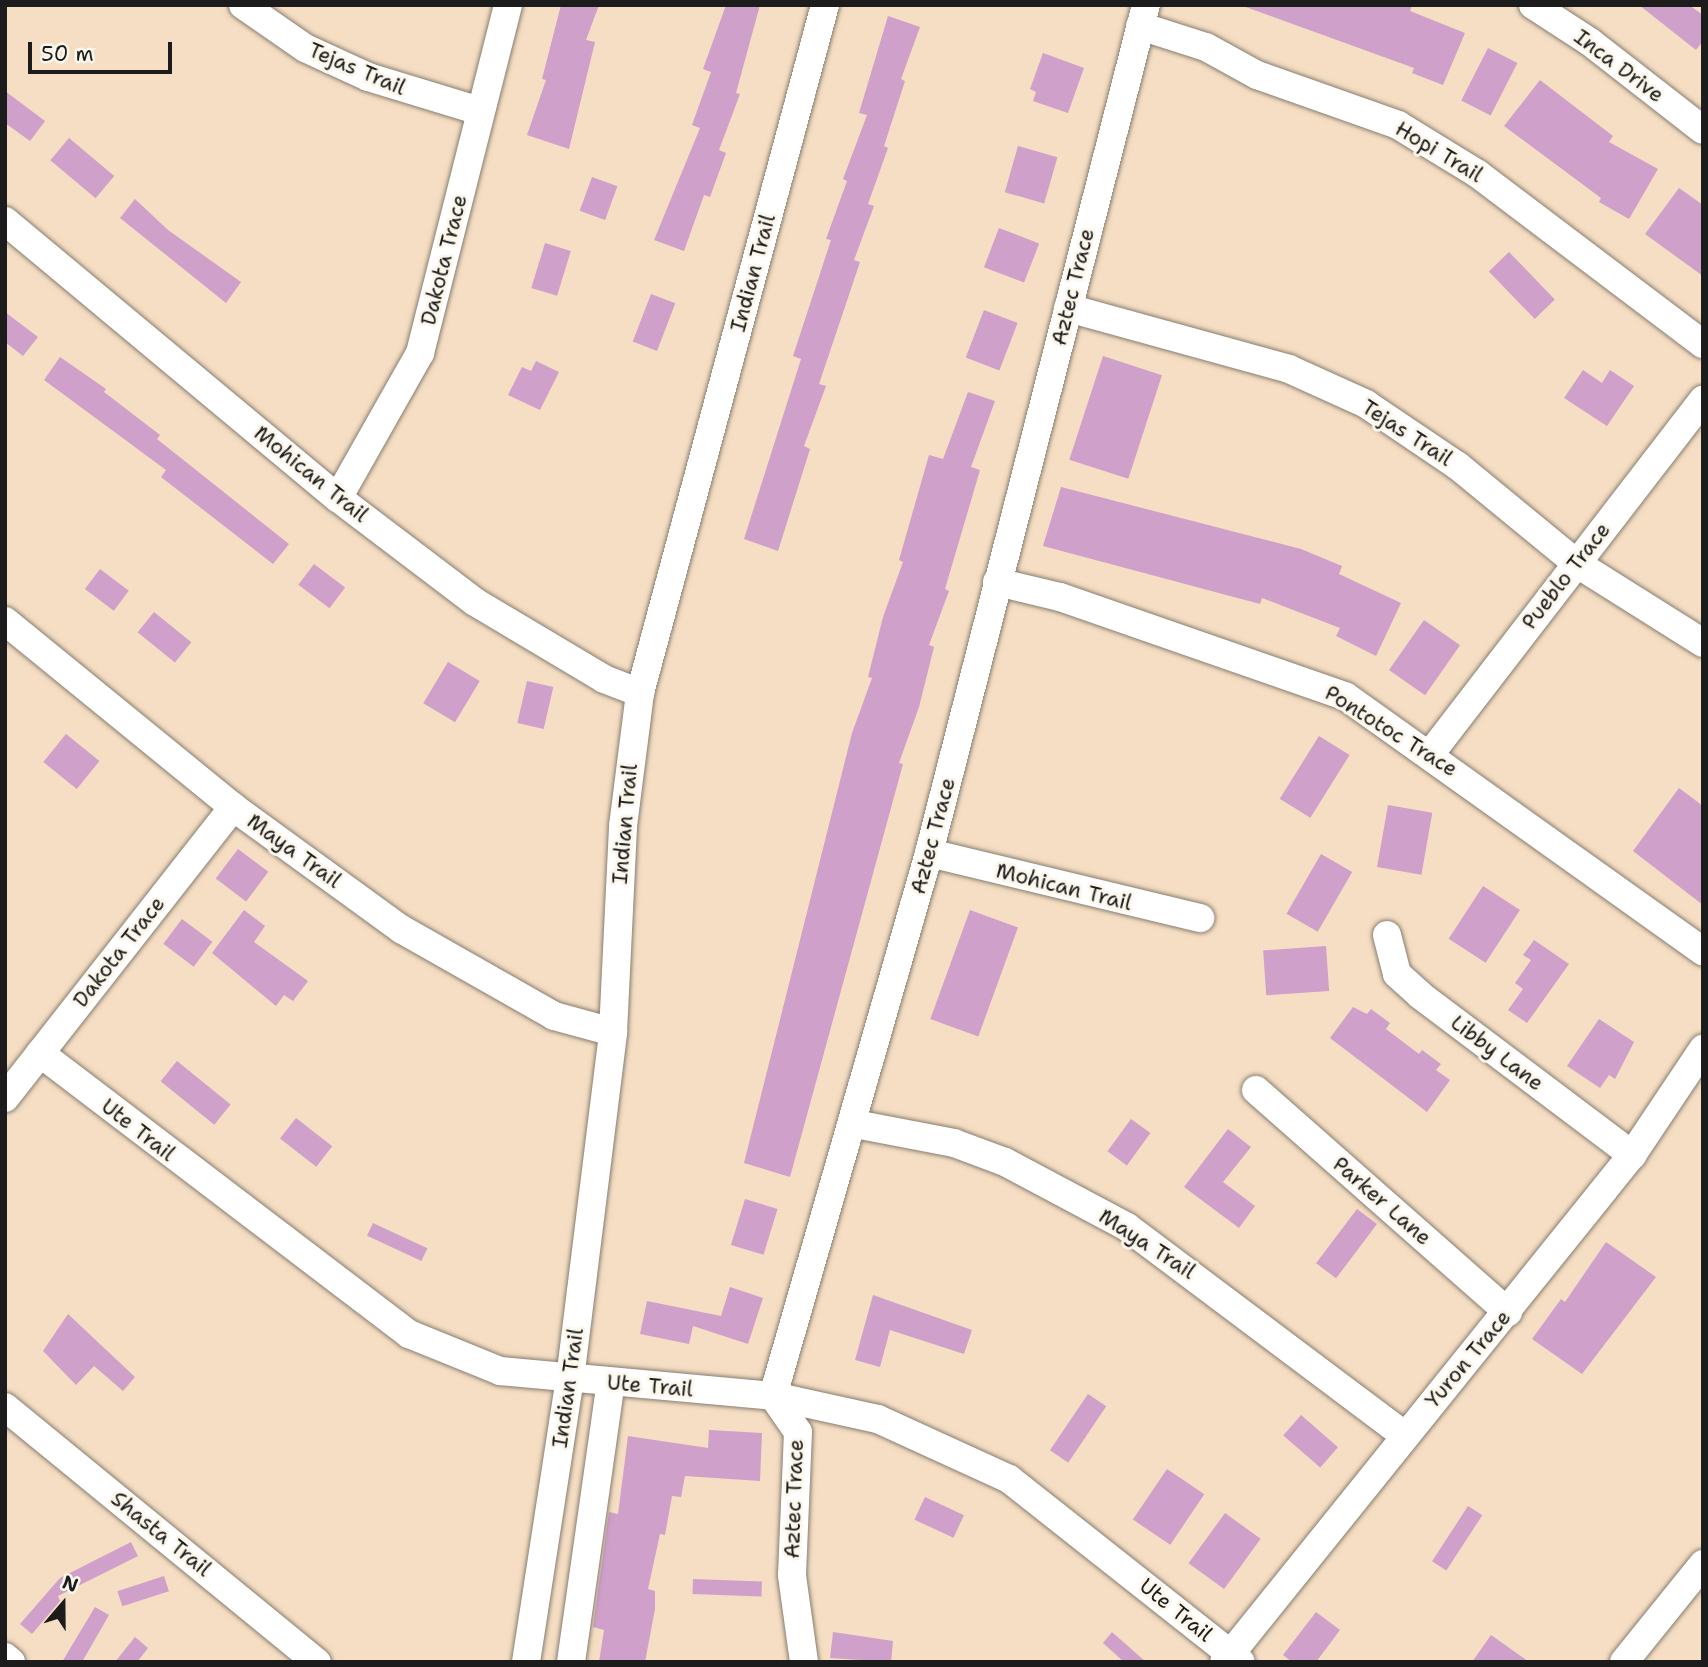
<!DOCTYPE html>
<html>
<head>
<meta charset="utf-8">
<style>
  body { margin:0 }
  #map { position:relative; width:1708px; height:1667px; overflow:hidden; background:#f5dec3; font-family:"Shantell Sans",sans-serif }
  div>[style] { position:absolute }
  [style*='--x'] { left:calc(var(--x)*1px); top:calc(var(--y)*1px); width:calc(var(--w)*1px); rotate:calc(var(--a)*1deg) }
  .building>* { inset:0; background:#cea0ca; transform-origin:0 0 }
  .roads { filter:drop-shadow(0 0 2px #887d70) drop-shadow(0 0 2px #887d70) }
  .minor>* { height:28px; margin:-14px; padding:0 14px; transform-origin:14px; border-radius:14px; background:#fff }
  span { translate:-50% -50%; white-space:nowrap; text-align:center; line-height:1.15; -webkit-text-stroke:6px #fbf7ec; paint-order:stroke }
  .street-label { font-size:21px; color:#1c1c1c }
  .frame { position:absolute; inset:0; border:7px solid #1c1c1c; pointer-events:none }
  .north { position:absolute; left:28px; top:1569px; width:70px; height:70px; -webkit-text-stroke:5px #fbf7ec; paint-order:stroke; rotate:20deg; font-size:19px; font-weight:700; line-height:28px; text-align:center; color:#1c1c1c }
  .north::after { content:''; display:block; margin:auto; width:24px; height:32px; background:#1c1c1c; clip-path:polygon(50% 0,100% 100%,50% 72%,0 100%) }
  .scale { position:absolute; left:28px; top:42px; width:144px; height:32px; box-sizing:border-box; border:4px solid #1c1c1c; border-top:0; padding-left:9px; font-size:21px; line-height:24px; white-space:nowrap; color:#1c1c1c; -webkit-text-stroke:5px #fbf7ec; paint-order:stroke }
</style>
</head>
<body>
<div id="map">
  <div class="building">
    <i style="clip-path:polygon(561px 5px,599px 5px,586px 40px,595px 42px,569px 149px,527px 135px,546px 80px,542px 79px)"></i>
    <i style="clip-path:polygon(726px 5px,760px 5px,736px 93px,740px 94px,719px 150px,726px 153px,710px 197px,704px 195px,684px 251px,654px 240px,700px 128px,692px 125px,711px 72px,703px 69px)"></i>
    <i style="clip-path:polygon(1240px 5px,1412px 5px,1410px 11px,1465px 33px,1443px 85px,1412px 73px,1414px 68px)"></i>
    <i style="clip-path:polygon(1639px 5px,1689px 5px,1703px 15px,1703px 41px,1696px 50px)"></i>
    <i style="clip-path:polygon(888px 16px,920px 27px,901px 79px,905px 81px,884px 146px,888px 148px,868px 204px,874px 206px,854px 260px,860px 262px,819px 384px,826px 386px,804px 446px,810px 449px,778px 551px,744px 539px,801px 359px,793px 356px,831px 240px,826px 239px,847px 181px,843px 179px,867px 115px,859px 113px)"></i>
    <i style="left:1488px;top:48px;width:33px;height:59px;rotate:27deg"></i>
    <i style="clip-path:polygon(1043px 53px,1084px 68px,1068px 113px,1033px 101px,1036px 92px,1030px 89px)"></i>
    <i style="clip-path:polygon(1540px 80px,1613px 136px,1609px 142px,1658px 169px,1629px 219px,1599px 202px,1601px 198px,1504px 126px)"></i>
    <i style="clip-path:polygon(5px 91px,45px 121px,30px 141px,5px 123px)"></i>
    <i style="left:69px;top:138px;width:59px;height:29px;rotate:40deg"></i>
    <i style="left:1018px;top:146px;width:41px;height:48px;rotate:16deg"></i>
    <i style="left:592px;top:177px;width:27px;height:36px;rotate:20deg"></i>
    <i style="clip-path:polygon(1679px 188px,1703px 205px,1703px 276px,1645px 234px)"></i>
    <i style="clip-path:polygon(135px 199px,168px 230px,241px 282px,226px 303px,120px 218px)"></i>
    <i style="left:999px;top:228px;width:43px;height:42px;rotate:21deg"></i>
    <i style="left:545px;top:243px;width:27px;height:47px;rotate:17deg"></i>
    <i style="left:1509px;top:252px;width:66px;height:28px;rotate:46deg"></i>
    <i style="left:651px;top:294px;width:26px;height:51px;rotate:21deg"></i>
    <i style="left:984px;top:310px;width:36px;height:51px;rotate:21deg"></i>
    <i style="clip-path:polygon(5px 312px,38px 337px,23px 356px,5px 342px)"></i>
    <i style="left:1103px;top:356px;width:62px;height:109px;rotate:18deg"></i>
    <i style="clip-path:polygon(60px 357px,106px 389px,104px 392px,160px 435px,157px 439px,289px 544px,273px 564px,161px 477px,166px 470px,44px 380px)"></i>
    <i style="clip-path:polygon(536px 361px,559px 372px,540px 410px,508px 395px,522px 367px,531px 371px)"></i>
    <i style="clip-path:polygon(1583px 370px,1602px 383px,1610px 370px,1634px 386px,1607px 426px,1564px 398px)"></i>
    <i style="clip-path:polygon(968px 392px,995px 401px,971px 467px,980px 470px,945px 589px,949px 591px,929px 645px,934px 647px,919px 707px,899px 763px,903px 764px,790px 1177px,744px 1163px,852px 733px,872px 678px,868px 677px,883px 617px,903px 562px,899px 560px,929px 455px,943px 459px)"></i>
    <i style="clip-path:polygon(1061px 487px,1301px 549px,1342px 566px,1339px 574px,1401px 603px,1376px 656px,1336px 636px,1340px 628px,1262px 598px,1260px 604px,1043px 546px)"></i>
    <i style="left:314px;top:564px;width:39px;height:26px;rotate:37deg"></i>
    <i style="left:100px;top:569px;width:36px;height:25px;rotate:37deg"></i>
    <i style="left:154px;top:612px;width:48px;height:26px;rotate:39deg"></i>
    <i style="left:1424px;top:620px;width:44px;height:61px;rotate:35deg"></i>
    <i style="left:448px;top:662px;width:37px;height:48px;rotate:31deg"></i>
    <i style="left:527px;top:681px;width:27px;height:43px;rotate:13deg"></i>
    <i style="left:66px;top:734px;width:43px;height:36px;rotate:39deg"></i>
    <i style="left:1319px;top:736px;width:36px;height:74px;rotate:32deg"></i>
    <i style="clip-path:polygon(1679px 788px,1703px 806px,1703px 905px,1633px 851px)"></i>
    <i style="left:1388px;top:805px;width:45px;height:63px;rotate:10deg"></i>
    <i style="left:238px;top:849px;width:38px;height:37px;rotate:37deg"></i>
    <i style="left:1321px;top:854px;width:36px;height:69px;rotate:30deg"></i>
    <i style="left:1483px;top:886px;width:44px;height:63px;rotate:33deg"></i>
    <i style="clip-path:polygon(244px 910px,265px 926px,254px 942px,308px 981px,293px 1001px,284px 995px,276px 1006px,212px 953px)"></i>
    <i style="left:970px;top:910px;width:51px;height:116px;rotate:20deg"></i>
    <i style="left:182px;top:919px;width:38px;height:31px;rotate:37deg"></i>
    <i style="clip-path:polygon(1534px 940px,1569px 964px,1527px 1023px,1508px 1010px,1523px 989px,1515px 983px,1531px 960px,1523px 955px)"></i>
    <i style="left:1326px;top:946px;width:45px;height:63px;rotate:86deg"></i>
    <i style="clip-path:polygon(1353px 1007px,1367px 1014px,1371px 1009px,1390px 1023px,1386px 1029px,1419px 1054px,1422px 1050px,1441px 1064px,1436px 1070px,1450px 1080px,1427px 1112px,1330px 1038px)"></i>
    <i style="clip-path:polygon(1599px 1019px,1634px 1042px,1615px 1079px,1609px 1075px,1600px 1088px,1567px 1066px)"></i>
    <i style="left:177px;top:1061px;width:69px;height:26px;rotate:39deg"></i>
    <i style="left:296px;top:1118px;width:46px;height:26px;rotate:38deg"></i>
    <i style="left:1131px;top:1119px;width:24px;height:40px;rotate:36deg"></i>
    <i style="clip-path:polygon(1228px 1129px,1251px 1147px,1223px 1182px,1255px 1206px,1239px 1228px,1184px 1187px)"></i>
    <i style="left:745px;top:1199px;width:34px;height:48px;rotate:17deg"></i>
    <i style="left:1357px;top:1209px;width:25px;height:68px;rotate:37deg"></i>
    <i style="left:373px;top:1223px;width:60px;height:14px;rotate:25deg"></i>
    <i style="clip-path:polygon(1606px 1242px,1656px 1277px,1582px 1374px,1532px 1339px,1561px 1299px,1565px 1302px)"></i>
    <i style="clip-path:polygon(730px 1287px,763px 1298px,748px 1344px,693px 1326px,689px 1344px,640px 1334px,647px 1301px,721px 1316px)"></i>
    <i style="clip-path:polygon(873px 1295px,972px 1330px,964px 1354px,890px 1330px,880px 1367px,855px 1360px)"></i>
    <i style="clip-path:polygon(68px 1314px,135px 1377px,123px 1391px,94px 1366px,76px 1385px,43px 1351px)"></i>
    <i style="left:1088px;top:1394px;width:22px;height:68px;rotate:34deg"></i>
    <i style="left:1301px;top:1415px;width:49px;height:27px;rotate:41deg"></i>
    <i style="clip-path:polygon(709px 1430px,762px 1433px,760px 1481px,685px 1476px,681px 1497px,672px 1496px,665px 1535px,660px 1534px,648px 1589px,655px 1591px,655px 1609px,645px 1662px,599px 1662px,604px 1630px,593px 1627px,609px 1512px,618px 1514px,628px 1436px,708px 1448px)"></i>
    <i style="left:1167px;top:1469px;width:45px;height:61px;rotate:34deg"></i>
    <i style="left:925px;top:1497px;width:43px;height:25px;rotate:25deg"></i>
    <i style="left:1468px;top:1506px;width:17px;height:66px;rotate:33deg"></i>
    <i style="left:1225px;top:1513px;width:44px;height:62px;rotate:36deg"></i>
    <i style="clip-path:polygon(131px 1542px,138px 1556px,58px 1596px,60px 1601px,32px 1634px,20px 1624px,60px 1578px)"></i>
    <i style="left:164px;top:1576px;width:16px;height:49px;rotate:72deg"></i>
    <i style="left:693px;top:1579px;width:69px;height:15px;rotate:2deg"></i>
    <i style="clip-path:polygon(95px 1607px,109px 1615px,82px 1662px,62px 1662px)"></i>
    <i style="clip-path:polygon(1316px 1612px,1340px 1630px,1316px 1662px,1292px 1662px,1283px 1655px)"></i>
    <i style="clip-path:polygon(833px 1632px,893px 1641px,891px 1662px,830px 1658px)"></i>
    <i style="clip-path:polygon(1112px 1632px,1146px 1662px,1124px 1662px,1103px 1643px)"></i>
    <i style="clip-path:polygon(1491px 1635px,1529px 1662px,1472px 1662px)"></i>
    <i style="clip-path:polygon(135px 1637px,148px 1648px,137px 1662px,115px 1662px)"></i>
  </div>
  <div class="roads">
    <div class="minor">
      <i style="--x:243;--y:5;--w:75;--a:34.7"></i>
      <i style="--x:305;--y:48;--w:69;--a:24.7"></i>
      <i style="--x:368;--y:77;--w:117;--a:16.9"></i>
      <i style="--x:1533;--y:5;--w:68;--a:33"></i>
      <i style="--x:1590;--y:42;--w:143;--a:37.9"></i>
      <i style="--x:1140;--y:26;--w:69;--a:17.7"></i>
      <i style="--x:1206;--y:47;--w:58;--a:28.8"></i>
      <i style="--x:1257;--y:75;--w:150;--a:19.5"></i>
      <i style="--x:1398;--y:125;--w:94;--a:31.5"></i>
      <i style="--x:1478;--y:174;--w:282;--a:37.1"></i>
      <i style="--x:5;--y:221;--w:433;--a:39.8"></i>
      <i style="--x:338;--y:498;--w:172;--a:37.2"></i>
      <i style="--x:475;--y:602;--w:150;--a:30.8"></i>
      <i style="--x:604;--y:679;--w:39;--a:21"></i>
      <i style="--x:1068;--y:308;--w:229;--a:15.4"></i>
      <i style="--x:1289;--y:369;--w:85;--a:24.4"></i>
      <i style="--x:1366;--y:404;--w:111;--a:34"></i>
      <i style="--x:1458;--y:466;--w:153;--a:39.4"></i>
      <i style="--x:1576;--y:563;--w:150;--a:32.2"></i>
      <i style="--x:338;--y:498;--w:167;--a:-60.5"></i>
      <i style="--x:420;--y:353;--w:359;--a:-75.8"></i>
      <i style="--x:997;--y:582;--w:65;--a:13.4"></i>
      <i style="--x:1060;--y:597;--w:302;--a:19.2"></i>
      <i style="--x:1345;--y:696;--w:440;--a:35.5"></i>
      <i style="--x:5;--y:621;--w:294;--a:39.2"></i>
      <i style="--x:233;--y:807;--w:208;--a:36"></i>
      <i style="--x:401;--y:929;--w:176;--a:29.6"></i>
      <i style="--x:554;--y:1016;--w:61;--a:15.2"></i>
      <i style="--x:1431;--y:753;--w:446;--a:-52.4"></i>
      <i style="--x:929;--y:853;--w:279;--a:13.5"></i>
      <i style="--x:1387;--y:935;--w:40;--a:75.6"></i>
      <i style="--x:1397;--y:974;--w:31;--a:42"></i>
      <i style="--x:1420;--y:995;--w:266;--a:37"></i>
      <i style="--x:40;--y:1053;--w:464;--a:37.3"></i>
      <i style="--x:409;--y:1334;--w:98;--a:22.1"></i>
      <i style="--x:500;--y:1371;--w:274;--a:5.2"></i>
      <i style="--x:773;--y:1396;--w:107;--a:12.4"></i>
      <i style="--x:878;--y:1419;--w:144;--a:24.6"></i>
      <i style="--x:1009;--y:1479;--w:295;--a:38.3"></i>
      <i style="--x:1256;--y:1090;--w:336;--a:41.4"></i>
      <i style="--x:5;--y:1098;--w:370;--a:-51.9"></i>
      <i style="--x:855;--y:1124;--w:101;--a:10.9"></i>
      <i style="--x:954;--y:1143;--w:54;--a:20.4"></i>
      <i style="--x:1005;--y:1162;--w:138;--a:28"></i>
      <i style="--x:1127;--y:1227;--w:346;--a:36.9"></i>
      <i style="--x:5;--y:1407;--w:403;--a:39.3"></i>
      <i style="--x:5;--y:1657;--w:8;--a:40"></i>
      <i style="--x:526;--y:1662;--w:286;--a:-81.2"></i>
      <i style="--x:570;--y:1379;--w:350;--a:-82.9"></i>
      <i style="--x:613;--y:1032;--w:206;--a:-87.2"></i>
      <i style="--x:623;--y:826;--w:134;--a:-82.7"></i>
      <i style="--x:640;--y:693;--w:712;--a:-74.95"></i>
      <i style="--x:571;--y:1662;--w:283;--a:-81.9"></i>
      <i style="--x:804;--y:1662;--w:88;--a:-97.9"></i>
      <i style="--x:792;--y:1575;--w:143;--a:-87.6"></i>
      <i style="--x:798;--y:1432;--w:44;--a:-124.8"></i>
      <i style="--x:773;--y:1396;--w:565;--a:-73.97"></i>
      <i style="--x:929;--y:853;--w:875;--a:-75.65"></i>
      <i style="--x:1224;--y:1662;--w:651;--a:-51.18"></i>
      <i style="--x:1632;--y:1155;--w:128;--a:-56.2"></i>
      <i style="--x:1624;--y:1662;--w:126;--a:-51.1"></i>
    </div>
  </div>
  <div class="street-label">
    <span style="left:1619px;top:66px;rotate:37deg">Inca Drive</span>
    <span style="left:357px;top:69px;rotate:23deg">Tejas Trail</span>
    <span style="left:1439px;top:152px;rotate:31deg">Hopi Trail</span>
    <span style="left:444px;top:260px;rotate:-76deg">Dakota Trace</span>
    <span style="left:753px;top:273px;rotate:-75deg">Indian Trail</span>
    <span style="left:1073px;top:287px;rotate:-76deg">Aztec Trace</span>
    <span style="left:1407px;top:433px;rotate:33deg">Tejas Trail</span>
    <span style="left:311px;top:474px;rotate:39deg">Mohican Trail</span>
    <span style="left:1566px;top:576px;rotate:-52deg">Pueblo Trace</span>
    <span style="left:1391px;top:731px;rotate:32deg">Pontotoc Trace</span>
    <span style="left:625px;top:824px;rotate:-85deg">Indian Trail</span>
    <span style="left:933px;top:836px;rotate:-75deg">Aztec Trace</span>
    <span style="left:294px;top:851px;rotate:36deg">Maya Trail</span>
    <span style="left:1064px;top:887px;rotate:14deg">Mohican Trail</span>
    <span style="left:119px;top:952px;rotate:-52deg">Dakota Trace</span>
    <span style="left:1497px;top:1053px;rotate:37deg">Libby Lane</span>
    <span style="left:138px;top:1130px;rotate:38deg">Ute Trail</span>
    <span style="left:1382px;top:1201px;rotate:41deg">Parker Lane</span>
    <span style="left:1147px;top:1244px;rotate:33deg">Maya Trail</span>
    <span style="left:1468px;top:1359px;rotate:-50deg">Yuron Trace</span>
    <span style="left:650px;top:1386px;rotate:5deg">Ute Trail</span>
    <span style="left:568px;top:1388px;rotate:-82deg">Indian Trail</span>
    <span style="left:794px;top:1499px;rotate:-88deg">Aztec Trace</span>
    <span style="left:161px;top:1534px;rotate:39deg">Shasta Trail</span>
    <span style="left:1176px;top:1610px;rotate:39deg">Ute Trail</span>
  </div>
  <div class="frame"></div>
  <div class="north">N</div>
  <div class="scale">50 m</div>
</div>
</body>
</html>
